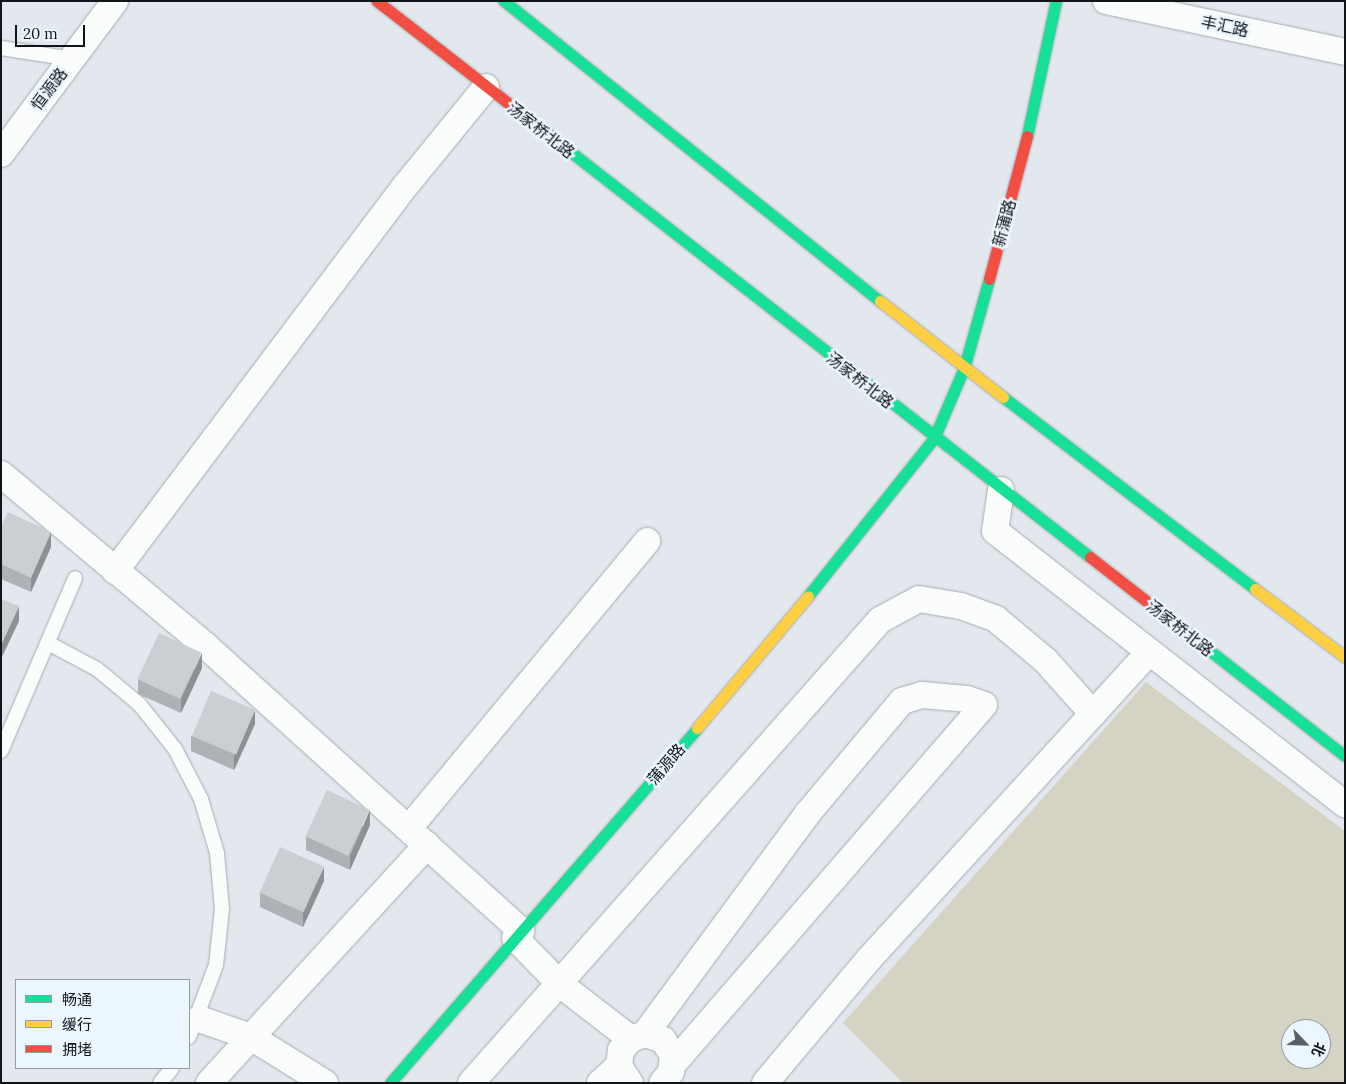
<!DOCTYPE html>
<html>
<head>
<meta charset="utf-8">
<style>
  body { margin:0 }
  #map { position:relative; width:1346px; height:1084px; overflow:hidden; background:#e2e8ee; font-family:Lora,"Noto Sans SC",serif }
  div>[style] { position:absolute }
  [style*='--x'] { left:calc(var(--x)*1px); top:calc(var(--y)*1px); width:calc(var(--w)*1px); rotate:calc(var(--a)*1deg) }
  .green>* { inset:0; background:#d5d3c3 }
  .roads { filter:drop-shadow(0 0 1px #a6abaf) drop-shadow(0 0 1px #a6abaf) }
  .lane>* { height:14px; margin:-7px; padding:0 7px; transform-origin:7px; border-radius:7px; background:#fbfcfc }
  .street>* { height:26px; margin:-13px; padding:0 13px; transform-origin:13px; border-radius:13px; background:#fbfcfc }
  .fast>* { height:11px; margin:-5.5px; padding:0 5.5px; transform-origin:5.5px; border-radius:5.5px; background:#16e098 }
  .slow>* { height:11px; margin:-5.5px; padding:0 5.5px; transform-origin:5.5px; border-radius:5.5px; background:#ffcf43 }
  .jam>* { height:11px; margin:-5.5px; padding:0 5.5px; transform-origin:5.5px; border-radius:5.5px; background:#f24e42 }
  .wall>* { inset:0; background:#aeb2b6 }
  .shaded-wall>* { inset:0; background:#8d9194 }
  .building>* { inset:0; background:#cacfd4; transform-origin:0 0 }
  span { translate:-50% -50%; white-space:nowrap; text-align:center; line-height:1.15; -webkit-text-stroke:5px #ecf6ff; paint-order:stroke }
  .street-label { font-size:16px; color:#111519 }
  .frame { position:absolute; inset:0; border:2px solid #111519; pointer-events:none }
  .legend { position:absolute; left:15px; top:979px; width:175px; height:90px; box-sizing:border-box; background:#ecf6ff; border:1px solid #949ca3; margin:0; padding:6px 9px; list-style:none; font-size:15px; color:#111519 }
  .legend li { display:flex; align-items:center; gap:10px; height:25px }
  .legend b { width:25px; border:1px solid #949ca3 }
  .north { position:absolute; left:1281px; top:1019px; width:50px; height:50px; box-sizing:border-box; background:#ecf6ff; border:1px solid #949ca3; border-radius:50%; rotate:114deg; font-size:14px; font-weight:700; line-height:20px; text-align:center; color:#111519 }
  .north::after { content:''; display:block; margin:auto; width:18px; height:22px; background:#5a5f64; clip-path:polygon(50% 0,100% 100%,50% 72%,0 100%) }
  .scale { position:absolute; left:15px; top:25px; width:70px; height:22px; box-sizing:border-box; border:2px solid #111519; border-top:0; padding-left:6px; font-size:15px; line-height:18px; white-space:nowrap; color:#111519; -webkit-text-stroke:4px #ecf6ff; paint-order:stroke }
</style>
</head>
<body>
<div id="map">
  <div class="green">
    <i style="clip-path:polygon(evenodd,1146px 682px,1345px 831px,1345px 1083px,903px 1083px,843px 1023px,1146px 682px,1291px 1029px,1321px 1029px,1321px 1059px,1291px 1059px,1291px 1029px)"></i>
  </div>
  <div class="roads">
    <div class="lane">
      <i style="--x:1;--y:48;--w:72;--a:8.8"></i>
      <i style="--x:48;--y:643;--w:55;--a:28"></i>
      <i style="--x:97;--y:669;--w:56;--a:39.9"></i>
      <i style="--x:140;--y:705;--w:56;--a:51.5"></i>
      <i style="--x:175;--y:749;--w:56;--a:62.5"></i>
      <i style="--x:201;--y:799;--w:56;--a:73.5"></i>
      <i style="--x:217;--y:853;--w:56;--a:84.9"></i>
      <i style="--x:222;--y:909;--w:56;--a:96.1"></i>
      <i style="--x:216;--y:965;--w:77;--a:110.6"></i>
      <i style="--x:1;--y:751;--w:188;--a:-66.8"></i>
      <i style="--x:160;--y:1083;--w:19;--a:-51"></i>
    </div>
    <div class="street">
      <i style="--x:1106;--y:1;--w:244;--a:12"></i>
      <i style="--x:1;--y:154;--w:191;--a:-53.3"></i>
      <i style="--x:1;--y:474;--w:268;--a:40"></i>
      <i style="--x:206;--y:646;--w:425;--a:42.1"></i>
      <i style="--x:1001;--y:490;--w:41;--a:98.3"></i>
      <i style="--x:995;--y:531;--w:444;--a:38"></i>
      <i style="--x:115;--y:571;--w:485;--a:-53"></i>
      <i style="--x:407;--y:184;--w:125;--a:-50.8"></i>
      <i style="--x:409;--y:828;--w:373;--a:-50.3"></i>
      <i style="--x:515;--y:938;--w:66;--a:45.6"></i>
      <i style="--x:561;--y:985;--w:88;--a:37.6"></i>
      <i style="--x:199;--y:1019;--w:55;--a:19.1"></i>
      <i style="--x:251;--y:1037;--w:87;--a:31.9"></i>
      <i style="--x:645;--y:1034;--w:275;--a:-53.6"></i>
      <i style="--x:808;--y:813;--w:146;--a:-50"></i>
      <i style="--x:902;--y:701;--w:21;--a:-17"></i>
      <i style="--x:922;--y:695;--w:45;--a:5.1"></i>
      <i style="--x:967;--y:699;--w:18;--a:19"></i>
      <i style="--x:984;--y:705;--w:475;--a:130.9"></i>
      <i style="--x:209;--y:1083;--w:323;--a:-47.5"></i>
      <i style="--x:471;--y:1083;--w:618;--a:-48.54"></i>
      <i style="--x:880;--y:620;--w:44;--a:-28.3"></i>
      <i style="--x:919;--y:599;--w:43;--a:9.5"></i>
      <i style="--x:961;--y:606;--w:37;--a:20"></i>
      <i style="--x:996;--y:619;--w:65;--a:40"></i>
      <i style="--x:1046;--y:661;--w:71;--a:48.4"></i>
      <i style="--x:600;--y:1083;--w:25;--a:-42"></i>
      <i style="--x:630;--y:1083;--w:20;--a:-123"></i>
      <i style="--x:619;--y:1066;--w:16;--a:-83"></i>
      <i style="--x:621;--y:1050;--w:15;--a:-48"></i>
      <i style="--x:631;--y:1039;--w:15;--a:-20"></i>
      <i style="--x:645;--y:1034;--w:19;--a:18"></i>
      <i style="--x:663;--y:1040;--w:18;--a:56"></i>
      <i style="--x:673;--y:1055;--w:17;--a:97"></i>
      <i style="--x:671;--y:1072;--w:14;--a:129"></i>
      <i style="--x:765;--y:1083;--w:162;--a:-50"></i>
      <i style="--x:869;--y:959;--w:414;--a:-47.6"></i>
    </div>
    <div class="fast">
      <i style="--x:504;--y:1;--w:481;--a:38.6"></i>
      <i style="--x:1027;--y:136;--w:138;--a:-77.9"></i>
      <i style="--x:567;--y:149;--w:663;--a:37.96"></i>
      <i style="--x:1003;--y:397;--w:317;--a:37.3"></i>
      <i style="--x:808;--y:596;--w:202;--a:-51.4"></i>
      <i style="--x:934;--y:438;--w:76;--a:-66.8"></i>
      <i style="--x:964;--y:368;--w:92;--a:-74.3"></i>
      <i style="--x:1205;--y:647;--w:177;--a:37.9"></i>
      <i style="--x:390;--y:1083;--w:469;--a:-49.1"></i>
    </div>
    <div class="slow">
      <i style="--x:880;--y:301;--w:156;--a:38"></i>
      <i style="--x:1255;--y:589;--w:113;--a:37.1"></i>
      <i style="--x:697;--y:728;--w:172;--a:-49.9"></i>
    </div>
    <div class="jam">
      <i style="--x:377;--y:1;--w:241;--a:37.9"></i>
      <i style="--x:989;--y:279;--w:148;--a:-75.1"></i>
      <i style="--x:1090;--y:557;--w:146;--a:38"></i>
    </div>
  </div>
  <div class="wall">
    <i style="clip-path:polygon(1px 527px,51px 547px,31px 592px,1px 579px)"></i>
    <i style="clip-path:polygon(202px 668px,181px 713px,138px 694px,138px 679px)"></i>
    <i style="clip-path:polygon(255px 724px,234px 770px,191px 751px,191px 736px)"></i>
    <i style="clip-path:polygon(370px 825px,350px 870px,306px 850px,306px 836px)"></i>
    <i style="clip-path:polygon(324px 881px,303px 927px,260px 907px,260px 893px)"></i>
  </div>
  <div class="shaded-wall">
    <i style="clip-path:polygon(51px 532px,51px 547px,31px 592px,31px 578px)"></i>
    <i style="clip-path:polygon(19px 606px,19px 621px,1px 659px,1px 645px)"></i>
    <i style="clip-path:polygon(202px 653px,202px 668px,181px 713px,181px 699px)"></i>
    <i style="clip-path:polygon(255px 710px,255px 724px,234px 770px,234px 755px)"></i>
    <i style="clip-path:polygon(370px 810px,370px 825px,350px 870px,350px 856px)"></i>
    <i style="clip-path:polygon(324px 867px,324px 881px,303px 927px,303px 912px)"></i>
  </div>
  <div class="building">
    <i style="clip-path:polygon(8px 512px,51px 532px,31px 578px,1px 564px,1px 527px)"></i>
    <i style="clip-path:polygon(1px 599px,19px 606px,1px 645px)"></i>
    <i style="left:159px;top:633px;width:47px;height:51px;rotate:25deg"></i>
    <i style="left:211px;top:691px;width:48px;height:49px;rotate:23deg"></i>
    <i style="left:327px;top:790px;width:47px;height:51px;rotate:25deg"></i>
    <i style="left:280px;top:847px;width:48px;height:50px;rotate:24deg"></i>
  </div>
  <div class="street-label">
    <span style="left:1225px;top:26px;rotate:12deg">丰汇路</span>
    <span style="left:49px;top:89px;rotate:-53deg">恒源路</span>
    <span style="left:541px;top:130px;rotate:38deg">汤家桥北路</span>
    <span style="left:1004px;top:223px;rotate:-75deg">新蒲路</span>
    <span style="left:860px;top:380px;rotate:38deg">汤家桥北路</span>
    <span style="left:1180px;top:628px;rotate:38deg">汤家桥北路</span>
    <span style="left:666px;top:764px;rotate:-49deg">蒲源路</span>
  </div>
  <div class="frame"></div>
  <ul class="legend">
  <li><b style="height:6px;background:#16e098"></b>畅通</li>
  <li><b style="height:6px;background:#ffcf43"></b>缓行</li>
  <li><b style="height:6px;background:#f24e42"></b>拥堵</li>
  </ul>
  <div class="north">北</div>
  <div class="scale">20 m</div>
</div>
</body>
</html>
